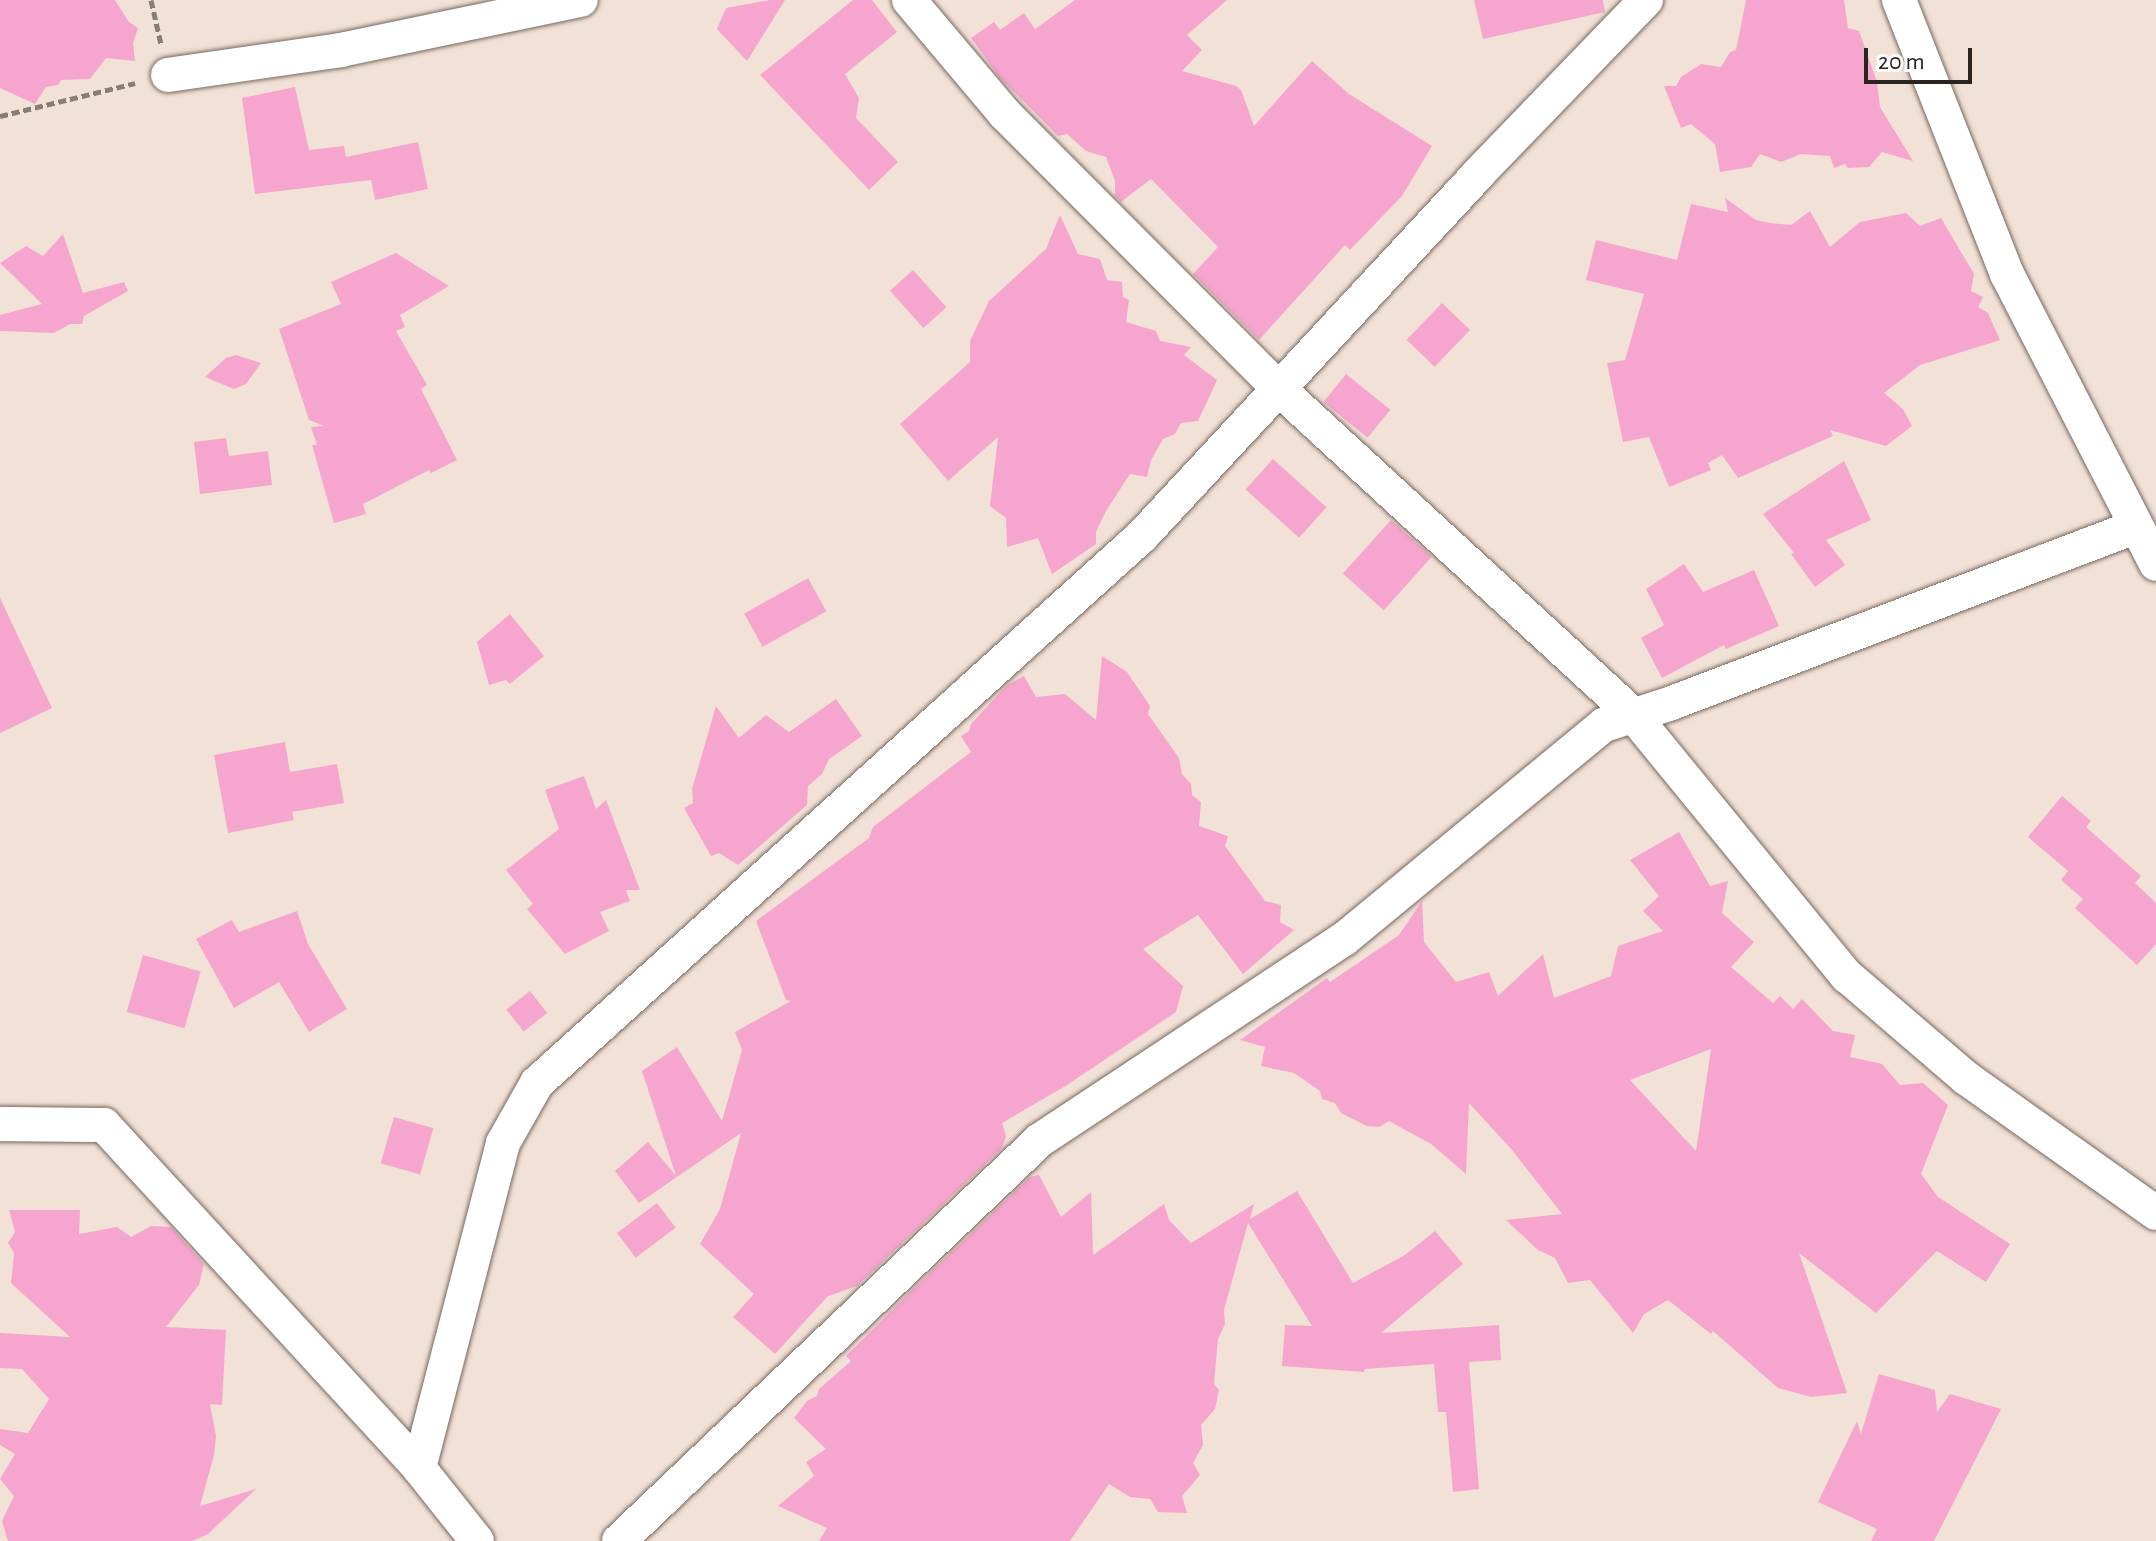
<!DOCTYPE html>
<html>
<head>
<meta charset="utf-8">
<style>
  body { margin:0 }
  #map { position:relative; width:2156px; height:1541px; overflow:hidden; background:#f2e1d6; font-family:"Alegreya Sans",sans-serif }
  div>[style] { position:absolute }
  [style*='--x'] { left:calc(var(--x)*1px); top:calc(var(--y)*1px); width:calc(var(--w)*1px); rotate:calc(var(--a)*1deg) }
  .building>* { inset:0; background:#f6a6ce; transform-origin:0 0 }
  .path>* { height:5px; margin-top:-2.5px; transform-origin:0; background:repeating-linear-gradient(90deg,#887d75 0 8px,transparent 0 12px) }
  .roads { filter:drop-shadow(0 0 2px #77685e) drop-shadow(0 0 2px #77685e) }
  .street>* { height:34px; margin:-17px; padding:0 17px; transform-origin:17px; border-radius:17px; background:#fff }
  span { translate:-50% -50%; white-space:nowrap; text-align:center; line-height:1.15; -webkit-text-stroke:8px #fff; paint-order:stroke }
  .scale { position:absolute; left:1864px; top:48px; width:108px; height:36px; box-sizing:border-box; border:4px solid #2a2420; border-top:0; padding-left:10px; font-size:24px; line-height:28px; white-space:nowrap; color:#2a2420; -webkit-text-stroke:6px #fff; paint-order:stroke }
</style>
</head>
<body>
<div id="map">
  <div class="building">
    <i style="clip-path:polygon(0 0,115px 0,129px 22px,138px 28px,133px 43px,135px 61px,106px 58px,90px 79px,61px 80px,58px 85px,46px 87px,35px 104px,0 88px)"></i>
    <i style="clip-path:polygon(770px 0,785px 0,747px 61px,717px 29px,726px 8px)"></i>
    <i style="clip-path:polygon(853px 0,872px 0,897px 32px,845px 74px,859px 98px,856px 118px,898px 162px,869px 190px,760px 75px)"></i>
    <i style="clip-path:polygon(1075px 0,1227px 0,1187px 35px,1202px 50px,1182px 71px,1236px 86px,1241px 90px,1254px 126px,1312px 61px,1349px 94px,1432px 146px,1402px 196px,1350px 250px,1345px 245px,1259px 340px,1193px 274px,1218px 247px,1151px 179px,1121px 202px,1115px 196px,1115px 181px,1106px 157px,1086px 151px,1067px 134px,1058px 136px,1000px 78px,971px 38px,994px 22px,1000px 30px,1024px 13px,1035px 29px)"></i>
    <i style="clip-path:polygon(1474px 0,1603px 0,1605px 12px,1483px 39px)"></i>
    <i style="clip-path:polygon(1746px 0,1844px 0,1848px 28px,1859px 31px,1877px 82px,1880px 107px,1913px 161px,1882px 152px,1869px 167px,1848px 168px,1845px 164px,1834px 168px,1830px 156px,1801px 154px,1781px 162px,1760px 154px,1751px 167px,1720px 172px,1715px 144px,1691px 124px,1681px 128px,1664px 86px,1676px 86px,1681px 77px,1701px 64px,1721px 67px,1730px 52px,1736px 50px)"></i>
    <i style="clip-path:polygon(295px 87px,309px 150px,344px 146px,346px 157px,418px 142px,428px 189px,375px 200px,371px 180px,255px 194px,242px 98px)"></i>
    <i style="clip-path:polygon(1725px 198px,1756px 220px,1769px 223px,1791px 225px,1810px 211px,1830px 247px,1860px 222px,1906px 213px,1920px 226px,1941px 218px,1974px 274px,1971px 291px,1983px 297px,1978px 307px,1988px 313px,2000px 340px,1920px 365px,1884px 393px,1903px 409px,1912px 426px,1886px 446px,1830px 430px,1833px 436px,1738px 478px,1722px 455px,1708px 463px,1711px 470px,1669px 487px,1649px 437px,1623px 442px,1607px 363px,1625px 360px,1644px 294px,1586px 280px,1596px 240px,1677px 260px,1691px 204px,1728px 212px)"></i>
    <i style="clip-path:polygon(1060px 215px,1078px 254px,1100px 259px,1107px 280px,1122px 282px,1123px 297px,1129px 300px,1126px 322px,1156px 331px,1160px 341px,1191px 347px,1184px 355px,1217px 380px,1198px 421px,1181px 423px,1175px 434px,1163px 439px,1151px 460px,1147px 477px,1130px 474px,1106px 511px,1096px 532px,1096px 544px,1052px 574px,1038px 538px,1007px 547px,1006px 518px,990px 506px,998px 437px,948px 481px,900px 424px,970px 362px,970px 341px,989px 301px,1046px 249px)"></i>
    <i style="clip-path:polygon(63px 234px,83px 293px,124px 282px,128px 291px,84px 316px,82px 324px,70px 324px,54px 333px,0 331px,0 315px,42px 304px,0 263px,26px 246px,43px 256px)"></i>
    <i style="clip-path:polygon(396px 253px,449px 286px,400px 315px,405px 327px,396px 331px,427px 385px,421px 389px,457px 460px,431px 473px,429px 470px,363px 504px,366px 514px,334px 523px,312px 445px,317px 445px,311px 427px,324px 426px,309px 420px,279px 329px,341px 304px,331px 282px)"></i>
    <i style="left:913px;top:270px;width:50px;height:31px;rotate:48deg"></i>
    <i style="left:1442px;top:303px;width:39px;height:51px;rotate:44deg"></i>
    <i style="clip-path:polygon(236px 355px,261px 363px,246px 384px,234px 389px,205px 377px,226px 358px)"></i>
    <i style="left:1346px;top:374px;width:57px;height:36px;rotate:39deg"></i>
    <i style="clip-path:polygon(226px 438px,229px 456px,268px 451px,272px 485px,200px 494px,194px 442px)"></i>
    <i style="left:1273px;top:459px;width:72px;height:41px;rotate:42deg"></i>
    <i style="clip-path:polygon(1844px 461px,1871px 520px,1826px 540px,1845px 565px,1815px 587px,1791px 554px,1794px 553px,1763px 514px)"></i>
    <i style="left:1391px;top:520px;width:55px;height:72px;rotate:42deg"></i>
    <i style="clip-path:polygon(1684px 564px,1703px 592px,1754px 570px,1779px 626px,1726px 649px,1724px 645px,1662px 678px,1641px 638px,1664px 625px,1646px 589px)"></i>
    <i style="left:808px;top:578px;width:38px;height:73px;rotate:61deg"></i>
    <i style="clip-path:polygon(0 598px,52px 708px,0 733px)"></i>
    <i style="clip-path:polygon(510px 614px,544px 656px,510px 684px,506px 680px,489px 685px,477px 642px)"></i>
    <i style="clip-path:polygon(1102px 656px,1127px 672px,1150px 706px,1148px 714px,1179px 758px,1182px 774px,1191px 784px,1192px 795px,1201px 802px,1199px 826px,1228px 836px,1225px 846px,1265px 901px,1281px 905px,1280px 922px,1294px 930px,1243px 974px,1198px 915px,1143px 949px,1183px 986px,1176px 1012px,1067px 1085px,1002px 1123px,1006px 1136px,1002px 1148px,857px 1286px,828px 1296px,775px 1354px,733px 1317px,754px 1294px,700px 1244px,720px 1209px,741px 1133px,639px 1203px,615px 1171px,648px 1142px,676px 1176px,642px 1071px,677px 1047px,722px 1121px,742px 1050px,735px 1032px,791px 1001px,786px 1000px,756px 921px,869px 838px,873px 827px,971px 752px,961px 736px,969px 731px,971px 724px,1007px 685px,1024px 676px,1036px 697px,1065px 694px,1096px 720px)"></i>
    <i style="clip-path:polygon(836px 699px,862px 736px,829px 759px,822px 774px,808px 786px,807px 805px,738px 865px,719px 853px,711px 856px,684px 808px,693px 803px,692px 789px,716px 706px,739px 738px,766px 715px,789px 732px)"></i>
    <i style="clip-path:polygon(285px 742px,290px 772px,337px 764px,344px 803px,292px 812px,294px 820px,228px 833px,214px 755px)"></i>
    <i style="clip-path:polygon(584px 776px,596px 809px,606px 800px,640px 890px,626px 890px,630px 901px,600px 912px,609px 931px,565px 954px,527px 909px,533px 904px,506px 870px,559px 829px,545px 790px)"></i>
    <i style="clip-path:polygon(2062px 796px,2091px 821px,2086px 827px,2141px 876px,2135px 883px,2156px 903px,2156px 944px,2137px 965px,2075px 908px,2083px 899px,2061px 880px,2068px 871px,2028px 837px)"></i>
    <i style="clip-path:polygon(evenodd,1679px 832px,1710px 886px,1728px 881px,1722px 913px,1754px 942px,1731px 967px,1773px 1003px,1780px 996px,1793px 1009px,1802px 999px,1833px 1031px,1855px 1035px,1850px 1057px,1882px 1064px,1900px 1085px,1923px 1083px,1948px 1105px,1921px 1174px,1938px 1197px,2010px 1244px,1986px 1282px,1937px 1251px,1876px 1313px,1799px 1253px,1847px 1393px,1811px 1397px,1778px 1388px,1713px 1331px,1711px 1334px,1668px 1300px,1644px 1314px,1633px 1333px,1590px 1280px,1568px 1283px,1555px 1258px,1538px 1250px,1506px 1220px,1562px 1214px,1512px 1150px,1469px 1103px,1466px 1174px,1431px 1144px,1389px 1121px,1379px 1127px,1367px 1126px,1341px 1113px,1335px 1103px,1322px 1099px,1320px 1091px,1294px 1073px,1261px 1066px,1265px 1047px,1240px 1040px,1327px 978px,1330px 982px,1399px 935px,1422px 901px,1424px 942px,1456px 982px,1489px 972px,1498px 996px,1543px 954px,1554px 998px,1611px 976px,1618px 946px,1663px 931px,1643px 911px,1659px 896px,1630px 860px,1679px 832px,1711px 1049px,1696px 1151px,1630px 1080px,1711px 1049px)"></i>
    <i style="clip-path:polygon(297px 911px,308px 944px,347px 1009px,309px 1032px,279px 982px,234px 1008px,196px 939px,232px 920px,239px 932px)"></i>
    <i style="left:143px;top:955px;width:60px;height:59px;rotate:16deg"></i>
    <i style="left:530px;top:991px;width:28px;height:30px;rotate:52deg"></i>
    <i style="left:394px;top:1117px;width:41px;height:48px;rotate:16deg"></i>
    <i style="clip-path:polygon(1039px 1175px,1061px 1217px,1091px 1192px,1093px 1255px,1164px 1204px,1169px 1220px,1191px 1243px,1254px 1204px,1250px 1219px,1297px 1191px,1353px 1283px,1405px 1255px,1435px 1231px,1463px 1264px,1381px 1333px,1499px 1325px,1501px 1360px,1469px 1362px,1479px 1489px,1453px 1492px,1446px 1412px,1438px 1412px,1434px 1364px,1365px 1369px,1364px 1372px,1282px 1366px,1285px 1325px,1312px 1326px,1248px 1223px,1224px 1310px,1225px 1324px,1218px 1339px,1214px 1384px,1219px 1390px,1215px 1409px,1201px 1425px,1203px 1445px,1193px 1463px,1200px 1475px,1182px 1496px,1187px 1513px,1158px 1512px,1150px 1499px,1130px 1497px,1109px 1484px,1070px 1541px,819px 1541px,827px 1528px,778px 1506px,814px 1476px,806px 1462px,826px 1449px,794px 1418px,807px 1401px,817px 1396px,819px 1389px,851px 1361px,846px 1356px,907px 1295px,1030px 1177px)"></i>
    <i style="left:657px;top:1203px;width:31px;height:50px;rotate:53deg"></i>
    <i style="clip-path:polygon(9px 1210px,80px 1210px,79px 1234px,117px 1227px,131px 1237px,151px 1226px,171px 1227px,204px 1264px,199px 1285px,166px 1327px,226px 1330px,222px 1405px,210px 1404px,216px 1436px,214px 1455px,200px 1506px,256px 1489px,208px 1534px,192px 1541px,8px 1541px,2px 1521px,14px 1496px,0 1479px,15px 1454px,0 1445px,0 1429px,28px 1433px,49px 1399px,22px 1369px,0 1368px,0 1333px,70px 1337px,11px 1283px,14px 1253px,8px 1243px,15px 1232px)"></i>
    <i style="clip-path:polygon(1879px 1374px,1935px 1390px,1937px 1412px,1950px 1394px,2001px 1409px,1934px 1541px,1871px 1541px,1877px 1529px,1818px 1502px,1857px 1421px,1861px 1434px)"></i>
  </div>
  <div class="path">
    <i style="--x:151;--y:0;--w:45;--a:77.2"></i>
    <i style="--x:0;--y:116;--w:139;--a:-13.7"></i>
  </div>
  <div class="roads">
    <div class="street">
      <i style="--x:909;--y:0;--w:148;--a:49.9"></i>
      <i style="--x:1004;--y:113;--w:390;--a:45.1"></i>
      <i style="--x:1279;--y:389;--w:481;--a:42.6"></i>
      <i style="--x:1633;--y:715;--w:338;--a:50.7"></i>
      <i style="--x:1847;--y:976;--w:157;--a:40.6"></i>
      <i style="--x:1966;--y:1078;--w:233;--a:35.4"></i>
      <i style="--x:1899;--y:0;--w:295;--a:68.5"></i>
      <i style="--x:2007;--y:274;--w:326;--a:62.8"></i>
      <i style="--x:168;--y:75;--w:175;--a:-8.2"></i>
      <i style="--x:341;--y:50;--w:245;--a:-11.8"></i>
      <i style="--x:0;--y:1124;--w:104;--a:0.6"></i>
      <i style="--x:104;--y:1125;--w:466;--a:47.4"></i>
      <i style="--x:419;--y:1468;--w:93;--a:51.5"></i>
      <i style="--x:419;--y:1468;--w:336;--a:-75.5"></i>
      <i style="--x:503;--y:1143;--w:69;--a:-60.5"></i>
      <i style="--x:537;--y:1083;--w:816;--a:-42.12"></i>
      <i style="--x:1142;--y:536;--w:494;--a:-47.1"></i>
      <i style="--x:1478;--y:174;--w:242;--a:-46"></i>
      <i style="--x:619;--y:1541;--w:581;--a:-43.61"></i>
      <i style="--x:1040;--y:1140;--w:364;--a:-33.5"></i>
      <i style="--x:1344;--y:939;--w:337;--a:-39.5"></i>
      <i style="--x:1604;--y:725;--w:68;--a:-17.9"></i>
      <i style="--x:1669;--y:704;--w:498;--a:-20.8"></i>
    </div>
  </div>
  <div class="scale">20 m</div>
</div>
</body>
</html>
